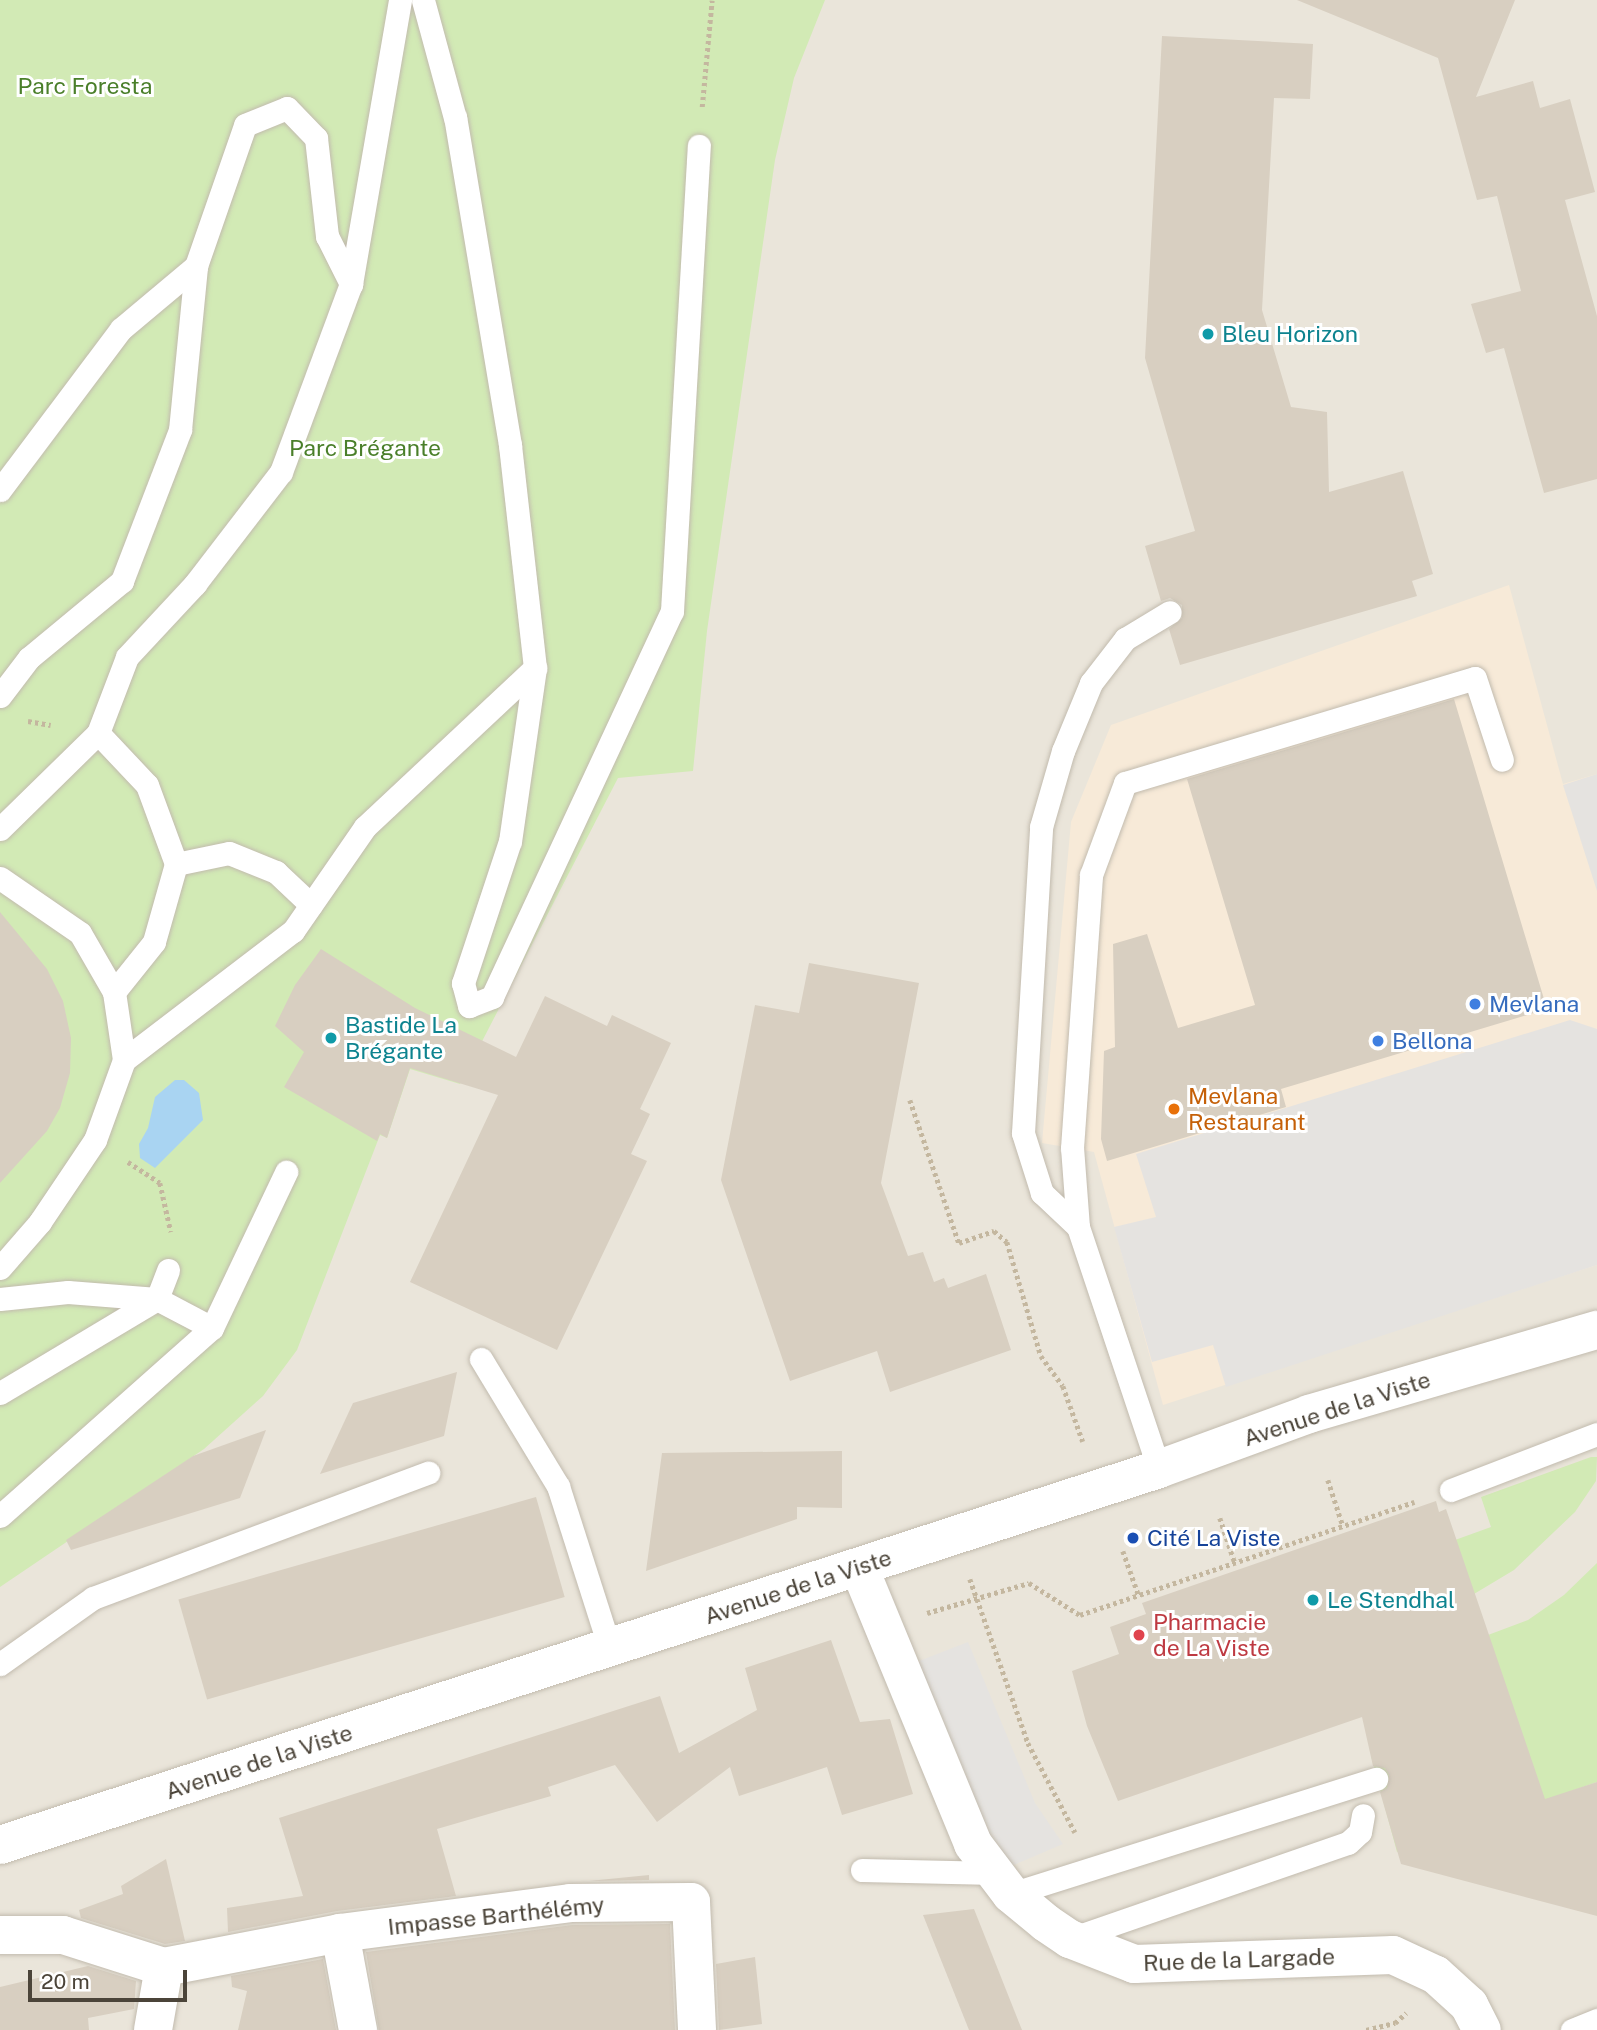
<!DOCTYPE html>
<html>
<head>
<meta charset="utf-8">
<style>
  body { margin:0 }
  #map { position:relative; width:1597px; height:2030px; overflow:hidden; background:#f6f3ec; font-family:"Public Sans",sans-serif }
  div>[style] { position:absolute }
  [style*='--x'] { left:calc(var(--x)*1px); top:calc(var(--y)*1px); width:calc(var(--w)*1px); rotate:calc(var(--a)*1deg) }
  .residential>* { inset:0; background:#eae5da; transform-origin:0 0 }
  .commercial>* { inset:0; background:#f7ead8 }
  .green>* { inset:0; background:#d2eab5 }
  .parking>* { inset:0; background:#e5e3e0 }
  .water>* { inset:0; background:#a9d4f2 }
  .building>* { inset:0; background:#d8cfc1; transform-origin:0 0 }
  .path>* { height:4.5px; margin-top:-2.25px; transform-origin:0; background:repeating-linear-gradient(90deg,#c4b79f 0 3.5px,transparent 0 7px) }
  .roads { filter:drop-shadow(0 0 2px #c2bbae) drop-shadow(0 0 2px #c2bbae) }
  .service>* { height:23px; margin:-11.5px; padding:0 11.5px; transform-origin:11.5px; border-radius:11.5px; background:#fff }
  .minor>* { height:38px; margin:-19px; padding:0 19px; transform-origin:19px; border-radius:19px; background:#fff }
  .tertiary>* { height:38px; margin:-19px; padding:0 19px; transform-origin:19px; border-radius:19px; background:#fff }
  .dots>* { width:19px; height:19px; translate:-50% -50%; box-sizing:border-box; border:4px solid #fff; border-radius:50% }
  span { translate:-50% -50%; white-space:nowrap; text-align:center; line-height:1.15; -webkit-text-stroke:6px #fff; paint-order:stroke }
  .park-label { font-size:23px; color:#4a7f2a }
  .culture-label { font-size:23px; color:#0d838f }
  .left { translate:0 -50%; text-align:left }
  .shop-label { font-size:23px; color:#366cbe }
  .food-label { font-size:23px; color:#c56008 }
  .street-label { font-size:23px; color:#4b4439 }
  .transit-label { font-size:23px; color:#164399 }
  .health-label { font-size:23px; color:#be3a42 }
  .scale { position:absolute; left:28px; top:1970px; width:159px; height:32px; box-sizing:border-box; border:4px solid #4b4439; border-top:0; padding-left:9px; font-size:21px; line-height:24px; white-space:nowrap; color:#4b4439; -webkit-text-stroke:5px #fff; paint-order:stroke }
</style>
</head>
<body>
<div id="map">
  <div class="residential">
    <i style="left:0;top:0;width:1597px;height:2030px"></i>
  </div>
  <div class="commercial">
    <i style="clip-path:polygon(1509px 585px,1563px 784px,1597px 774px,1597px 1265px,1163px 1405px,1094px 1152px,1042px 1143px,1071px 822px,1111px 725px)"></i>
  </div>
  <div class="green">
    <i style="clip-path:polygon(0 0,825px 0,794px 78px,775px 160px,707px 631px,693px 771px,618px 778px,460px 1084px,410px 1069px,387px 1138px,380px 1135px,297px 1350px,263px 1396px,204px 1449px,0 1587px)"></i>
    <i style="clip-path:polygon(1591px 1457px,1597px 1457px,1596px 1481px,1575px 1512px,1514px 1570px,1474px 1594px,1455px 1540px,1491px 1527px,1481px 1497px)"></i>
    <i style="clip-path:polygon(1597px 1563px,1597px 1782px,1397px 1852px,1371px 1756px,1488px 1635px,1528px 1620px,1564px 1595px)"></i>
  </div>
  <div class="parking">
    <i style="clip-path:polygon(1597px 774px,1597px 891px,1563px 785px)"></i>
    <i style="clip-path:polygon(1570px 1020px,1597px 1029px,1597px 1265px,1226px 1387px,1213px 1345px,1152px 1362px,1114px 1227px,1156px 1217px,1136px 1154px)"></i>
    <i style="clip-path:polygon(968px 1642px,1035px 1803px,1063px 1844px,995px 1873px,901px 1668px)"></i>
  </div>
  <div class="water">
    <i style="clip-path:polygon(175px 1080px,184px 1080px,199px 1093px,203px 1120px,155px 1168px,140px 1158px,139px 1144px,148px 1128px,155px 1097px)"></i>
  </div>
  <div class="building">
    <i style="clip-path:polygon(1297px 0,1515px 0,1476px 97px,1533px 81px,1540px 108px,1570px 99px,1595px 192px,1565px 200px,1597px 316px,1597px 479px,1544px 493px,1504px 348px,1486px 353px,1471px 304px,1521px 291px,1497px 196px,1477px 200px,1438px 58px)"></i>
    <i style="clip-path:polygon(1162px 36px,1313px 44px,1310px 99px,1274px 98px,1262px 310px,1291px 407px,1327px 412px,1329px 492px,1403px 471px,1433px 574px,1412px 581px,1417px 596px,1180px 665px,1169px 629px,1182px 618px,1182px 605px,1170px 598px,1161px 601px,1145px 546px,1195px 531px,1145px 358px)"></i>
    <i style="clip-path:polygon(1454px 699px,1547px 1009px,1281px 1089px,1286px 1107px,1107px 1161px,1101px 1139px,1104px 1051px,1115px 1047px,1113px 944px,1147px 934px,1178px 1028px,1255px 1005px,1187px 779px)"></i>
    <i style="clip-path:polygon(0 912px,47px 969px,63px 1001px,71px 1038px,70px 1073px,60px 1108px,47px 1131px,0 1183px)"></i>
    <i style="clip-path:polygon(321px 949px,415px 1008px,516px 1057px,545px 996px,607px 1026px,612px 1015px,671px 1043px,640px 1109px,650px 1114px,631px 1154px,647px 1161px,557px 1350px,410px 1282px,498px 1095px,410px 1068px,387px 1138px,380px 1134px,377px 1141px,284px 1087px,304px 1052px,275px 1026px,295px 985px)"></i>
    <i style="clip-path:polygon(809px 963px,919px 983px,881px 1183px,908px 1256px,923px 1252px,934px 1282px,944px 1278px,948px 1288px,986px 1274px,1011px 1350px,890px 1392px,877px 1351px,790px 1381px,721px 1180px,755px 1005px,799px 1013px)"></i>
    <i style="clip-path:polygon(457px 1372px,444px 1436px,320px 1474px,353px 1403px)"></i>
    <i style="clip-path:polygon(266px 1430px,240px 1498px,71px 1550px,66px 1540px,193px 1456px)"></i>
    <i style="clip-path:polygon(842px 1451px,842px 1508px,797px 1507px,797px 1519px,646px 1571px,662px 1453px)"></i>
    <i style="left:536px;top:1497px;width:104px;height:372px;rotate:74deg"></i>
    <i style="clip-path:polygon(1436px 1501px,1439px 1512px,1446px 1509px,1545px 1799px,1597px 1782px,1597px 1916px,1401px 1864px,1380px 1792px,1387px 1788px,1389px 1775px,1385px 1768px,1373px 1766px,1362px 1717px,1118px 1801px,1087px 1726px,1072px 1671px,1119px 1654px,1110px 1627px,1146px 1614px,1142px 1603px)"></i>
    <i style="clip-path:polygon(831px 1640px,860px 1722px,890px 1719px,913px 1794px,842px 1815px,827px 1767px,739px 1796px,730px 1767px,657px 1822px,615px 1765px,548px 1787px,551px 1796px,437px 1829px,456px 1896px,337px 1911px,228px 1932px,227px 1908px,303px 1896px,279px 1818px,660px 1696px,679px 1753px,757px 1710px,745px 1668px)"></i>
    <i style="clip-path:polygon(166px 1859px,185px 1941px,165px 1944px,81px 1918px,79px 1910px,123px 1894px,121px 1886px)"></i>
    <i style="clip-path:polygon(649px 1875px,649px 1880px,589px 1881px)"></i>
    <i style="clip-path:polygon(974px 1909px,1022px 2030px,969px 2030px,923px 1915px)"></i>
    <i style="clip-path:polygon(670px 1924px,675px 2030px,379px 2030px,366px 1952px,572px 1925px)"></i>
    <i style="clip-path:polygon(755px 1957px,762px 2024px,719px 2030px,716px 1964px)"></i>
    <i style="clip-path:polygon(323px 1959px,336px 2030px,238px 2030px,247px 1991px,232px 1987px,231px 1976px)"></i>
    <i style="clip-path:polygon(88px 1966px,136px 1981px,134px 2009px,88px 2018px,89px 2030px,0 2030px,0 1987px)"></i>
  </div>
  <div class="path">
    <i style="--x:702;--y:107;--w:107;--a:-84.7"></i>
    <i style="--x:28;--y:721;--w:23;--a:10"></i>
    <i style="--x:910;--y:1100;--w:151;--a:71.1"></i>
    <i style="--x:959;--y:1243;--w:37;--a:-19"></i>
    <i style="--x:994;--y:1231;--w:17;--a:40"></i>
    <i style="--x:1007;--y:1242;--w:119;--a:73.4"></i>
    <i style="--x:1041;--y:1356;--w:37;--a:54"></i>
    <i style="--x:1063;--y:1386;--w:59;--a:70.3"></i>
    <i style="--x:128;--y:1162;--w:38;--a:33"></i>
    <i style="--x:160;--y:1183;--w:50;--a:77.3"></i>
    <i style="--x:1328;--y:1480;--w:48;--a:71.9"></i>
    <i style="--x:1220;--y:1518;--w:47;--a:71.6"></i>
    <i style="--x:1123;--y:1551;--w:48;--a:70.4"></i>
    <i style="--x:970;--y:1579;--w:174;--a:70.5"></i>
    <i style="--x:1028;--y:1743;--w:101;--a:62.2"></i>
    <i style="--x:927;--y:1613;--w:106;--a:-16.4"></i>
    <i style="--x:1029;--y:1583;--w:60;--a:32.1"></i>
    <i style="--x:1080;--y:1615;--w:353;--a:-18.7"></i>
    <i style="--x:1366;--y:2030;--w:30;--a:-14"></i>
    <i style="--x:1395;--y:2023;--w:15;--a:-42"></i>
  </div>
  <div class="roads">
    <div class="service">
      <i style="--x:0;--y:490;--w:201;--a:-53.1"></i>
      <i style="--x:121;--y:329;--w:98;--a:-40"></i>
      <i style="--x:535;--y:668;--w:175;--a:98.2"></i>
      <i style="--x:510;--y:841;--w:150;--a:108.3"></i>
      <i style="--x:463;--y:983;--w:24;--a:75"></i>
      <i style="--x:469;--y:1006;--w:25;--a:-21"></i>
      <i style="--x:492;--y:997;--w:426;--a:-65"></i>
      <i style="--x:672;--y:611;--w:466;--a:-86.7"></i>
      <i style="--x:0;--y:696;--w:48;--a:-52.7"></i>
      <i style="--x:29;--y:658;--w:121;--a:-39.6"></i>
      <i style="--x:122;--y:581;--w:162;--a:-69"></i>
      <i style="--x:180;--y:430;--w:165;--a:-84.4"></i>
      <i style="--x:196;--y:266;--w:149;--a:-70.8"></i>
      <i style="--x:245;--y:125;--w:45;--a:-22"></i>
      <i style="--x:287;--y:108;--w:42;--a:46"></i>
      <i style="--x:316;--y:138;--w:99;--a:83.6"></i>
      <i style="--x:327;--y:236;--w:54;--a:63.4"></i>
      <i style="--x:98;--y:733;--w:71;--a:46.7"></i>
      <i style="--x:147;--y:785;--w:84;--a:69.8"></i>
      <i style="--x:176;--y:864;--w:81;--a:105.8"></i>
      <i style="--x:154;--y:942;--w:64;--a:128.7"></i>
      <i style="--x:0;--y:829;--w:137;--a:-44.4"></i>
      <i style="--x:98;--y:733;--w:81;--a:-69.1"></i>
      <i style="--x:127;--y:657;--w:100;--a:-47"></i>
      <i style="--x:195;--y:584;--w:141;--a:-52.5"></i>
      <i style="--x:281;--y:472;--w:201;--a:-69.6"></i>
      <i style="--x:351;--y:284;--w:288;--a:-80.2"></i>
      <i style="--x:176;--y:864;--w:54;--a:-11.7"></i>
      <i style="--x:229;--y:853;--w:51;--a:22"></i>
      <i style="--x:276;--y:872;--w:48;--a:43.3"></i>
      <i style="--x:0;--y:878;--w:97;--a:34.5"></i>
      <i style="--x:80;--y:933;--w:68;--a:60"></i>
      <i style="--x:114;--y:992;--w:69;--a:81.6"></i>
      <i style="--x:124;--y:1060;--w:85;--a:109.9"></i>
      <i style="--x:95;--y:1140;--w:99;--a:123.9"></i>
      <i style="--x:40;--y:1222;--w:61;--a:131"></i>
      <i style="--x:124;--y:1060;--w:213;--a:-37.4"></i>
      <i style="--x:293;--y:931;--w:126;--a:-55.3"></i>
      <i style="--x:365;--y:827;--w:233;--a:-43.1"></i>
      <i style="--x:535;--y:668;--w:224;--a:-96.4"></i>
      <i style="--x:510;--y:445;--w:332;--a:-99.5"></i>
      <i style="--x:455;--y:118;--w:122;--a:-105.2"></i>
      <i style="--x:1078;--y:1227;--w:50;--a:-136.6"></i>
      <i style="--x:1042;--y:1193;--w:63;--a:-107.6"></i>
      <i style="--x:1023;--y:1133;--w:307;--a:-86.6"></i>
      <i style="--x:1041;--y:827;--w:79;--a:-73.9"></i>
      <i style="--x:1063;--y:751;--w:74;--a:-67.6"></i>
      <i style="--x:1091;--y:683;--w:56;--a:-52.3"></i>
      <i style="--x:1125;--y:639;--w:52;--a:-31"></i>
      <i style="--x:0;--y:1299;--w:68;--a:-5.9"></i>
      <i style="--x:68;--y:1292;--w:89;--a:4.5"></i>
      <i style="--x:157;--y:1299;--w:62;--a:27.8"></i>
      <i style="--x:481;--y:1359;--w:149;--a:58.8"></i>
      <i style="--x:558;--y:1486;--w:171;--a:72.3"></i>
      <i style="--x:0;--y:1393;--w:183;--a:-30.9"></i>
      <i style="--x:157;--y:1299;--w:31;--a:-69"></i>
      <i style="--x:1159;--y:1469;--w:255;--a:-108.5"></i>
      <i style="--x:1078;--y:1227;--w:79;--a:-94.3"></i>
      <i style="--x:1072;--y:1148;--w:274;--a:-86"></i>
      <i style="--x:1091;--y:875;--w:98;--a:-69.7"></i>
      <i style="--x:1125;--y:783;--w:365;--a:-16.7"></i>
      <i style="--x:1475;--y:678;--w:86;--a:71.8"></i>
      <i style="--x:1451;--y:1490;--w:156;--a:-21"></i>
      <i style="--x:0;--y:1516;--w:283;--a:-41.6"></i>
      <i style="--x:212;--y:1328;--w:173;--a:-64.6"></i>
      <i style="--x:0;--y:1664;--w:114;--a:-35.4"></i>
      <i style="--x:93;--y:1598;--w:358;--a:-20.5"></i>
      <i style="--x:862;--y:1870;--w:133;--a:1.3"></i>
      <i style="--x:1011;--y:1894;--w:383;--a:-17.5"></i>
      <i style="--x:1070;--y:1939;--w:294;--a:-19.1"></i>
      <i style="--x:1348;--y:1843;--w:16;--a:-43"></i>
      <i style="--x:1360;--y:1832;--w:17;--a:-80"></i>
      <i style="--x:1572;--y:2030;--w:27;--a:-22"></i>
    </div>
    <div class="minor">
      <i style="--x:859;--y:1567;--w:300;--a:67.6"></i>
      <i style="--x:973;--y:1844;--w:63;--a:52.8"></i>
      <i style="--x:1011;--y:1894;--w:45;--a:39.6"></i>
      <i style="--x:1046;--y:1923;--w:29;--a:34"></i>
      <i style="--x:1070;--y:1939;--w:69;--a:21.3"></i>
      <i style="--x:1134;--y:1964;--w:259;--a:-2"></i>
      <i style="--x:1393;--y:1955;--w:47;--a:24.9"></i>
      <i style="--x:1436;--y:1975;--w:45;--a:42.3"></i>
      <i style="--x:1469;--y:2005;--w:28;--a:63"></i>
      <i style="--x:340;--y:1933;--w:99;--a:79.5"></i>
      <i style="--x:0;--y:1935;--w:63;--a:0"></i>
      <i style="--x:63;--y:1935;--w:106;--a:17.6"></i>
      <i style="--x:164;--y:1967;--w:64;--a:99.9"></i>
      <i style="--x:164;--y:1967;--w:179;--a:-10.9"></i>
      <i style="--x:340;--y:1933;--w:232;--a:-7.4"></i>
      <i style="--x:570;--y:1903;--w:121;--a:-0.5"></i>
      <i style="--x:691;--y:1902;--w:128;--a:87.3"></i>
    </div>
    <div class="tertiary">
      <i style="--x:0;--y:1845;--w:1218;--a:-17.97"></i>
      <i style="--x:1159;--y:1469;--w:160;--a:-20.1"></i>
      <i style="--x:1309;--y:1414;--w:300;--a:-16.3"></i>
    </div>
  </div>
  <div class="dots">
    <i style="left:1208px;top:334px;background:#0f9aa8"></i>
    <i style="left:1475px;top:1004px;background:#3f7fe0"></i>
    <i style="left:331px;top:1038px;background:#0f9aa8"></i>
    <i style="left:1378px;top:1041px;background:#3f7fe0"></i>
    <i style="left:1174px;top:1109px;background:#e8710a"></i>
    <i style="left:1133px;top:1538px;background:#1a4fb4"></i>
    <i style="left:1313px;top:1600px;background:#0f9aa8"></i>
    <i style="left:1139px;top:1635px;background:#e0444e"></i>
  </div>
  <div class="park-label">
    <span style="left:85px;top:86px">Parc Foresta</span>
    <span style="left:365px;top:448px">Parc Brégante</span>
  </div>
  <div class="culture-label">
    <span class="left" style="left:1222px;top:334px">Bleu Horizon</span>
    <span class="left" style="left:345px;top:1038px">Bastide La<br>Brégante</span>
    <span class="left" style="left:1327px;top:1600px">Le Stendhal</span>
  </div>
  <div class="shop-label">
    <span class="left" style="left:1489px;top:1004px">Mevlana</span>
    <span class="left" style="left:1392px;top:1041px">Bellona</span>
  </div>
  <div class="food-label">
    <span class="left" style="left:1188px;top:1109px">Mevlana<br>Restaurant</span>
  </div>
  <div class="street-label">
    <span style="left:1337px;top:1409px;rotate:-18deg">Avenue de la Viste</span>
    <span style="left:798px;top:1587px;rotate:-18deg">Avenue de la Viste</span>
    <span style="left:259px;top:1762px;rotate:-18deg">Avenue de la Viste</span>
    <span style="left:496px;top:1916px;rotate:-6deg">Impasse Barthélémy</span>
    <span style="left:1239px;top:1960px;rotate:-2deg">Rue de la Largade</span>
  </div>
  <div class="transit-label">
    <span class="left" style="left:1147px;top:1538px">Cité La Viste</span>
  </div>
  <div class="health-label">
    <span class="left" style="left:1153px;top:1635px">Pharmacie<br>de La Viste</span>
  </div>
  <div class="scale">20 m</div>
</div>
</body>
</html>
